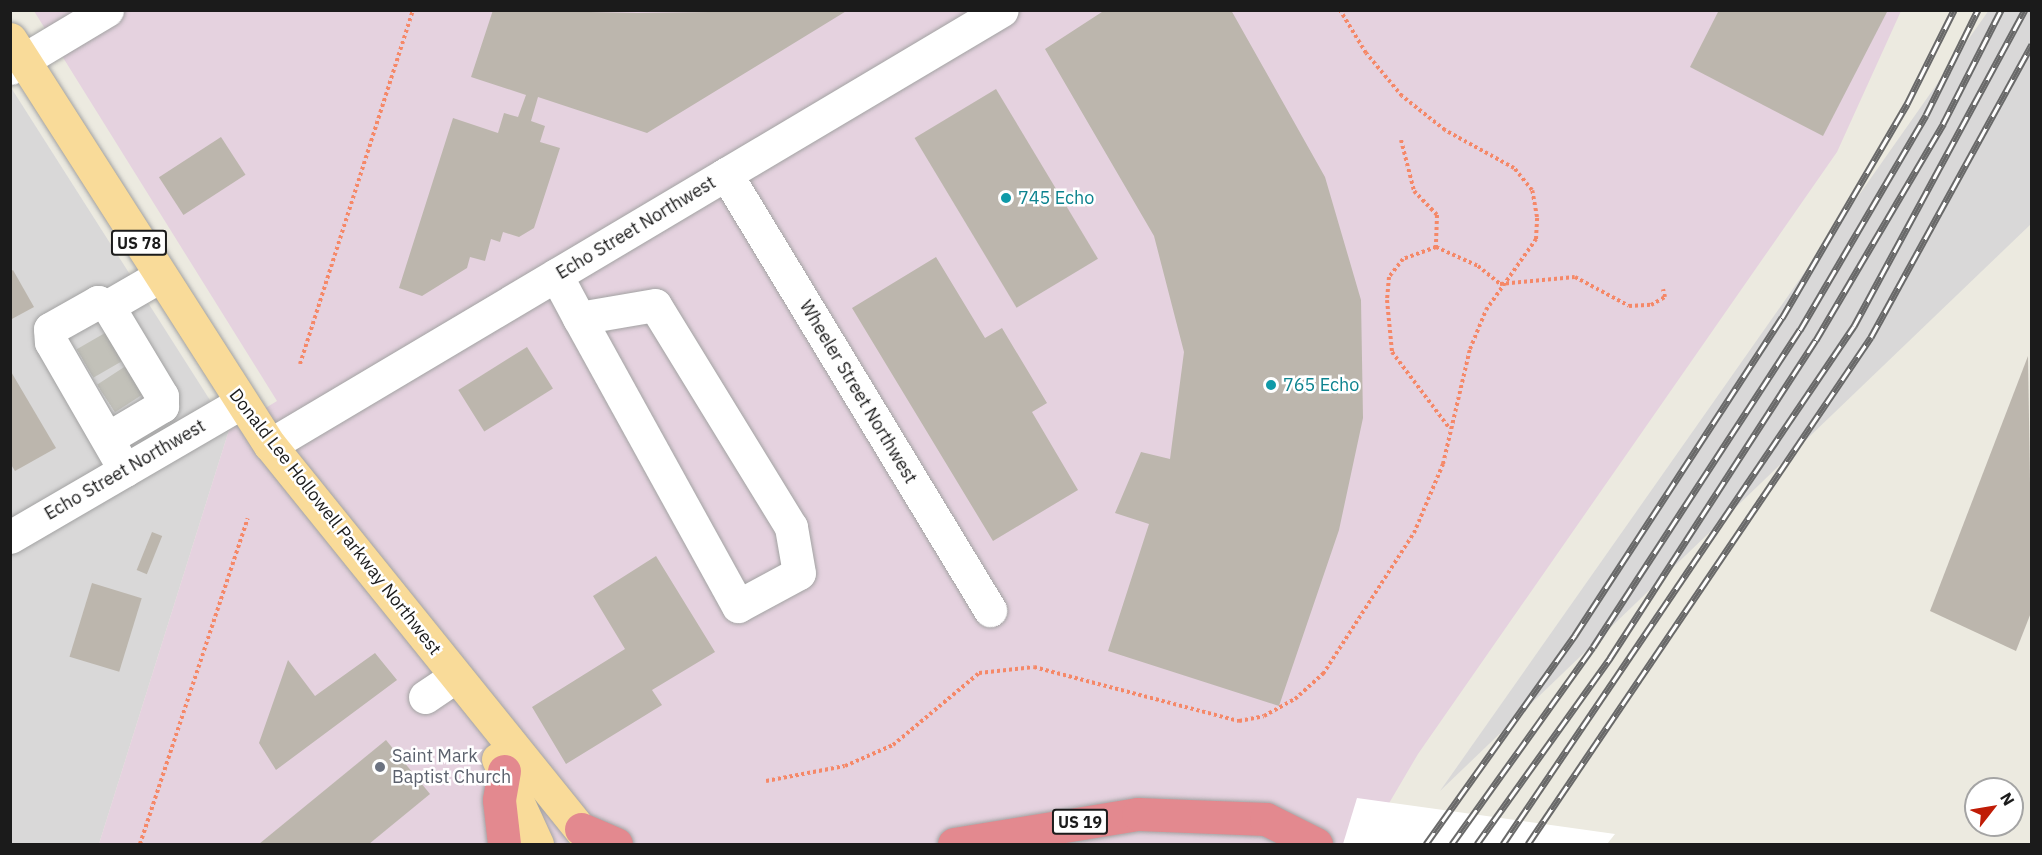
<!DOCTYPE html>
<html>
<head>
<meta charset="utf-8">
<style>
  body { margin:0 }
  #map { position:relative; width:2042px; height:855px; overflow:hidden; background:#eceae0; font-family:"IBM Plex Sans",sans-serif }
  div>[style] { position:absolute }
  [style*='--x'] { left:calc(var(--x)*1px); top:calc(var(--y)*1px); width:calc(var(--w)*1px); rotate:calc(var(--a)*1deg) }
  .residential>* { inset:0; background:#d9d8d8 }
  .industrial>* { inset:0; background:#e5d2df }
  .pier>* { inset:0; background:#fff }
  .building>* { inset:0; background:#bcb6ad; transform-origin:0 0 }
  .minor-tunnel>* { height:33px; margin-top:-16.5px; transform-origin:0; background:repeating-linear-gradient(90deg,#c2c1b9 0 33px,transparent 0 49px) }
  .path>* { height:4px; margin-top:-2px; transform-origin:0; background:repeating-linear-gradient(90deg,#f58868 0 3px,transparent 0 6px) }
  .roads { filter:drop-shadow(0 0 2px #a2a2a2) drop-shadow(0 0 2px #a2a2a2) }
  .minor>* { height:33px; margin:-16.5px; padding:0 16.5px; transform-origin:16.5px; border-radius:16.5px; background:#fff }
  .major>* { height:33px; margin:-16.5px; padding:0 16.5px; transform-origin:16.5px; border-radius:16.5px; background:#f9db99 }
  .highway>* { height:33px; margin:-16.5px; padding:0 16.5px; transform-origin:16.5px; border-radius:16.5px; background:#e3898f }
  .rail>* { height:7px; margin-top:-3.5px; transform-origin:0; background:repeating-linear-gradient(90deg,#fff 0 14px,#696969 0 28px); box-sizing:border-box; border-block:2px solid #696969 }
  .dots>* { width:16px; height:16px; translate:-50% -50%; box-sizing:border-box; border:3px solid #fff; border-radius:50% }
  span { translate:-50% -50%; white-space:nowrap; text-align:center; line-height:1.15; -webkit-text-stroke:5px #fff; paint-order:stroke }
  .shield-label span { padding:2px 4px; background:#fff; border:2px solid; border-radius:4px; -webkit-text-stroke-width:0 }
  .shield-label { font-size:16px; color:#1b1b1b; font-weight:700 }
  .culture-label { font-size:18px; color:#0d838f }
  .left { translate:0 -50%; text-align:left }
  .street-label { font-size:18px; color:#1b1b1b }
  .worship-label { font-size:18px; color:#5b616d }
  .frame { position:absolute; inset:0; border:12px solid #1b1b1b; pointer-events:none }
  .north { position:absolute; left:1964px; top:777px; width:60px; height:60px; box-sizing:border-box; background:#fff; border:2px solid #a4a4a4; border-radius:50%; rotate:59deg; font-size:16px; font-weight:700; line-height:24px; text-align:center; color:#1b1b1b }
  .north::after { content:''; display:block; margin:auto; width:21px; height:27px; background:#c01c06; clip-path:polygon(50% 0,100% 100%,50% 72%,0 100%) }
</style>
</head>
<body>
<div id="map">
  <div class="residential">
    <i style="clip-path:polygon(1989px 10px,2031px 11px,2031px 224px,1440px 791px)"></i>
    <i style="clip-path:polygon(10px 86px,229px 430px,99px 844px,11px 844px)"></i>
  </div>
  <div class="industrial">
    <i style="clip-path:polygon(34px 11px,1901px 11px,1837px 152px,1418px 754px,1365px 844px,99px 844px,229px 430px,277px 401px)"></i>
  </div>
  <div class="pier">
    <i style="clip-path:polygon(1357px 798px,1615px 834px,1607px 844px,1343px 844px)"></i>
  </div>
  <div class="building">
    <i style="clip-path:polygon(493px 10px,637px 13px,848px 10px,647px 133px,538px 97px,531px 121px,545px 126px,540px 142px,560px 148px,534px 228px,519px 237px,503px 232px,500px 242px,491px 239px,485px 261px,470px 257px,467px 268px,422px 296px,399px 288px,453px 118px,498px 133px,504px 113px,518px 117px,526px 95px,471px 77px)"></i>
    <i style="clip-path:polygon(1105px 10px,1231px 10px,1325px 177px,1361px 300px,1363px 418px,1339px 530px,1279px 706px,1108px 651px,1149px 524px,1115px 513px,1141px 452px,1170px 459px,1184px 352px,1154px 236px,1045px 49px)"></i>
    <i style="clip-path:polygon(1719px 10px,1888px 10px,1823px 136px,1690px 67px)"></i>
    <i style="left:996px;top:89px;width:198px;height:95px;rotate:59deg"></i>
    <i style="left:221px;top:137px;width:45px;height:74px;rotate:57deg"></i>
    <i style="clip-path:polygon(936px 257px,985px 338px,1002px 328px,1047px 403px,1032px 412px,1078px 490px,993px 541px,852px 308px)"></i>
    <i style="clip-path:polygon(13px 270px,34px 307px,10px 320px,10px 272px)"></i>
    <i style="left:527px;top:347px;width:49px;height:81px;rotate:58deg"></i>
    <i style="clip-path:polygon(2028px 356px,2032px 610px,2016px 651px,1930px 611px)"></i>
    <i style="clip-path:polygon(10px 370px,56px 448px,15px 471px,10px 463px)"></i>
    <i style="left:152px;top:532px;width:11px;height:41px;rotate:22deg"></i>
    <i style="clip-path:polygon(656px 556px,715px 652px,652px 690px,662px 705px,566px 764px,532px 707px,625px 649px,593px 596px)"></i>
    <i style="left:92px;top:583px;width:52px;height:77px;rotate:17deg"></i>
    <i style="clip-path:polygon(375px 653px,397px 680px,276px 770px,259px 743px,288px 660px,315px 696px)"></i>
    <i style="clip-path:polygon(386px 740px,430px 794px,369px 844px,259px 844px)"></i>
  </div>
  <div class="minor-tunnel">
    <i style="--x:85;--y:363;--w:38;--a:-30"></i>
    <i style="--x:106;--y:398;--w:37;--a:-33"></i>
  </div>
  <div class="path">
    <i style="--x:1401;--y:140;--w:53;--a:75.7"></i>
    <i style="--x:1414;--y:191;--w:33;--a:46"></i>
    <i style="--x:1437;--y:215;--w:32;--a:92"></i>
    <i style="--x:1436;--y:247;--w:46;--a:24.3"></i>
    <i style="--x:1478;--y:266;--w:28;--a:39"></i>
    <i style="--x:1500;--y:284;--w:75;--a:-5.3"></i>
    <i style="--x:1575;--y:277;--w:61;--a:28.2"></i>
    <i style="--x:1629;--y:306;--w:22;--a:-3"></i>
    <i style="--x:1651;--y:305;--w:16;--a:-30"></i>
    <i style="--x:1665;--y:297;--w:8;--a:-104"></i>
    <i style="--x:1436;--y:247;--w:35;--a:160"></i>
    <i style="--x:1403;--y:259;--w:23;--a:128"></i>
    <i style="--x:1389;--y:277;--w:23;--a:95"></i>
    <i style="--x:1387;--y:300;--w:52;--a:84.5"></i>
    <i style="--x:1392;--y:352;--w:96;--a:53"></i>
    <i style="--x:300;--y:364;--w:372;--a:-72.3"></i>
    <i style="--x:766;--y:781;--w:80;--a:-10.8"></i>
    <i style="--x:845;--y:766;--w:52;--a:-23.6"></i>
    <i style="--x:893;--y:745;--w:112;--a:-39.9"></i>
    <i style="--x:979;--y:673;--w:55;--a:-6.2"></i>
    <i style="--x:1034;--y:667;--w:212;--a:14.8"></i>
    <i style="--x:1239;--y:721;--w:25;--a:-11"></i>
    <i style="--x:1264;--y:716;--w:35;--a:-29"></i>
    <i style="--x:1295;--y:699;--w:38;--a:-42"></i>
    <i style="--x:1323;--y:674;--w:168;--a:-57.2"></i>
    <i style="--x:1414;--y:533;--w:75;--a:-67.2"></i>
    <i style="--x:1443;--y:464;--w:118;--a:-76.8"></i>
    <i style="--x:1470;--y:349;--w:42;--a:-67.7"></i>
    <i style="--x:1486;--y:310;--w:87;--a:-54.8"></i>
    <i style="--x:1536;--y:239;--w:22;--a:-87"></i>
    <i style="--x:1537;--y:217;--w:27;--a:-100"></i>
    <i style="--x:1532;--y:190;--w:28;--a:-129"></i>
    <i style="--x:1514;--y:168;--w:79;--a:-151.2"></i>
    <i style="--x:1445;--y:130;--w:55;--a:-141.7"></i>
    <i style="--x:1402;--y:96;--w:56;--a:-129.9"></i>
    <i style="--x:1366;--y:53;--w:50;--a:-121.2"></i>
    <i style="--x:140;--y:844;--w:343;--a:-71.7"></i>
  </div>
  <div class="roads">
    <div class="minor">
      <i style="--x:10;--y:68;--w:113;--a:-30.9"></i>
      <i style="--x:726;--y:174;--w:510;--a:58.8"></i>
      <i style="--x:556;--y:275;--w:49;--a:61.9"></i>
      <i style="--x:579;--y:318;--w:329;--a:61.1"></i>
      <i style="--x:738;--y:606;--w:69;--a:-28.4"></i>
      <i style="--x:799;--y:573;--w:47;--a:-99.9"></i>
      <i style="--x:791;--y:527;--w:260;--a:-121.5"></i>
      <i style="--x:655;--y:305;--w:77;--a:170.3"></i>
      <i style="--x:108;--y:306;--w:60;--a:-30"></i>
      <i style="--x:108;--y:438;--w:63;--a:-30.7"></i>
      <i style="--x:162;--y:406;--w:10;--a:-90"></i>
      <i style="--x:162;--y:396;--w:105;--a:-121"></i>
      <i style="--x:108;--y:306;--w:11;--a:-158"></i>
      <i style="--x:98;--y:302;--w:55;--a:150.6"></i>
      <i style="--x:50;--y:329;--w:13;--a:86"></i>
      <i style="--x:51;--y:342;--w:148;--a:60"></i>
      <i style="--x:270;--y:445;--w:851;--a:-30.72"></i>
      <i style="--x:10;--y:537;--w:266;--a:-30.2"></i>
      <i style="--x:425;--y:697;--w:36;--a:-34"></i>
    </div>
    <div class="major">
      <i style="--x:10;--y:39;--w:482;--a:57.4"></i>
      <i style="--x:270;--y:445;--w:513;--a:51.1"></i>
      <i style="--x:498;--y:759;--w:94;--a:65.4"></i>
    </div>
    <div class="highway">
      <i style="--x:504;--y:771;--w:29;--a:100"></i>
      <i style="--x:499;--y:800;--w:44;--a:83.5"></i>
      <i style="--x:581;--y:829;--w:38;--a:23"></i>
      <i style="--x:954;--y:844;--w:186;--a:-9.3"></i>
      <i style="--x:1138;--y:814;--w:128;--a:2.2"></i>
      <i style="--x:1266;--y:819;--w:56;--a:26.6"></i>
    </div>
  </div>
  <div class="rail">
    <i style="--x:1426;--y:844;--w:257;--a:-54.5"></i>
    <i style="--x:1575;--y:635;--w:379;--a:-56.9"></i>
    <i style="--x:1782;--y:318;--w:248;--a:-59.7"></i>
    <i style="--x:1907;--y:104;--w:105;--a:-63.4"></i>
    <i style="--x:1452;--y:844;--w:242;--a:-54.4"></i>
    <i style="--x:1593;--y:647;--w:379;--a:-56.9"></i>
    <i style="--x:1800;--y:330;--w:249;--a:-59.6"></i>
    <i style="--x:1926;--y:115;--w:117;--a:-63.7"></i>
    <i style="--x:1477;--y:844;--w:229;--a:-54.4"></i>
    <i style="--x:1610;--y:658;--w:379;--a:-57.1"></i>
    <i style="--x:1816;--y:340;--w:251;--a:-59.5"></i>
    <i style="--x:1943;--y:124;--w:128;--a:-63"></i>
    <i style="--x:1503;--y:844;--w:626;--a:-55.88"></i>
    <i style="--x:1854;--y:326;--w:359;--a:-61.6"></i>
    <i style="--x:1528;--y:844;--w:612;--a:-55.92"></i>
    <i style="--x:1871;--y:337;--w:334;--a:-61.2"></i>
  </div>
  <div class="dots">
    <i style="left:1006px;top:198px;background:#0f9aa8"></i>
    <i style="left:1271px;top:385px;background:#0f9aa8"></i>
    <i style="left:380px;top:767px;background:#6b7280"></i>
  </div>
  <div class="shield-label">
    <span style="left:139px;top:243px">US 78</span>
    <span style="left:1080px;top:822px">US 19</span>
  </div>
  <div class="culture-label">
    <span class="left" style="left:1018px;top:198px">745 Echo</span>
    <span class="left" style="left:1283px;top:385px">765 Echo</span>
  </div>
  <div class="street-label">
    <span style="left:636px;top:228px;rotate:-31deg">Echo Street Northwest</span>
    <span style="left:858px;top:392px;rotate:59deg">Wheeler Street Northwest</span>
    <span style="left:125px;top:470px;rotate:-30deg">Echo Street Northwest</span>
    <span style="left:335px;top:522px;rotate:52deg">Donald Lee Hollowell Parkway Northwest</span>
  </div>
  <div class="worship-label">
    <span class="left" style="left:392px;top:767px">Saint Mark<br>Baptist Church</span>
  </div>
  <div class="frame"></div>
  <div class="north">N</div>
</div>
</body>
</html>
